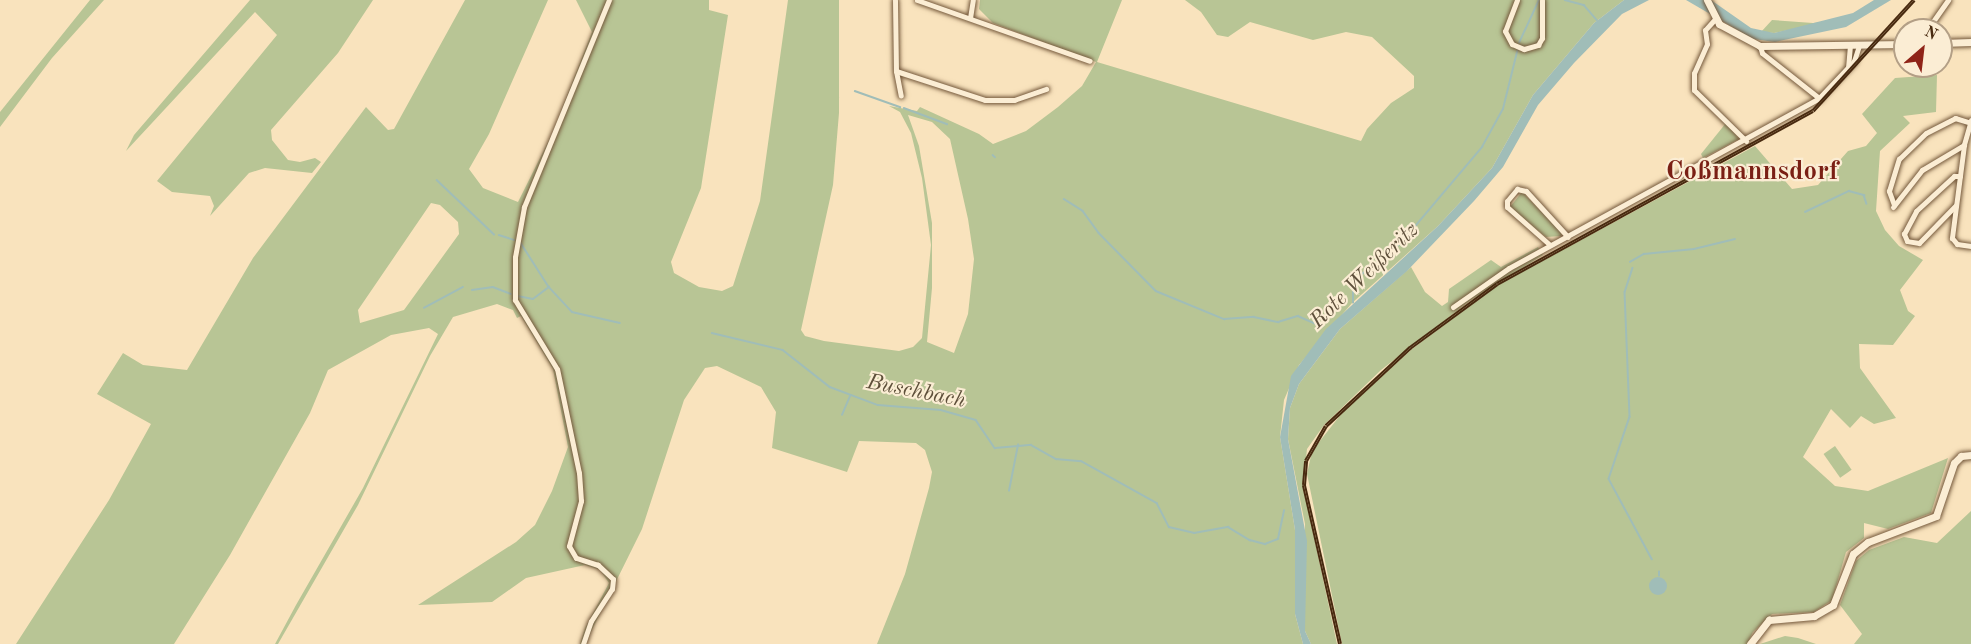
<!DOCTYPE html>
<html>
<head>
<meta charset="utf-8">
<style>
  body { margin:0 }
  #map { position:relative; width:1971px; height:644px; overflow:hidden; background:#f9e3bd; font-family:"Old Standard TT",serif }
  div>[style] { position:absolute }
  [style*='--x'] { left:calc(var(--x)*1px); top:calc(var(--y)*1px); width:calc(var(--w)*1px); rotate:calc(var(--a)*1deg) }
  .green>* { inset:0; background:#b8c595; transform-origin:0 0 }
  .water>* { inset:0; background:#a0bdb8 }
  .round { border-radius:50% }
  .stream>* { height:1.5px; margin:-0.75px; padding:0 0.75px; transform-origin:0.75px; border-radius:0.75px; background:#a0bdb8 }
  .roads { filter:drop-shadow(0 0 2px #74583b) drop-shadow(0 0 2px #74583b) }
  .street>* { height:5px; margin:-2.5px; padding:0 2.5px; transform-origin:2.5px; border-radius:2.5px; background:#fbedd4 }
  .secondary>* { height:7px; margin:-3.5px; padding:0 3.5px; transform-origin:3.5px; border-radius:3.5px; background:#fbedd4 }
  .rail>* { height:4px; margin-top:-2px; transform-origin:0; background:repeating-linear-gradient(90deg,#fbedd4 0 4.5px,#482a10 0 9px); box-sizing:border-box; border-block:2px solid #482a10 }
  span { translate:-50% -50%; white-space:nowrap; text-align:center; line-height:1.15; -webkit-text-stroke:4.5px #fbedd4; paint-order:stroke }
  .water-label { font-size:22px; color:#5e4f3a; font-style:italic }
  .district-label { font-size:27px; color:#7a1f14; font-weight:700 }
  .north { position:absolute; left:1893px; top:18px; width:60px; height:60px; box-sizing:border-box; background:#fbedd4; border:2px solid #b39f86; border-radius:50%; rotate:28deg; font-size:16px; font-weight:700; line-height:24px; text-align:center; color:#482a10 }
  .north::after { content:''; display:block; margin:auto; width:21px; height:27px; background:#8f2418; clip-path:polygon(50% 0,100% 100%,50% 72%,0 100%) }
</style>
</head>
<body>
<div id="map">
  <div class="green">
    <i style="clip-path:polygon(90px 0,104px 0,52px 58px,0 127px,0 112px)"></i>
    <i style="clip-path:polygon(250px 0,373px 0,338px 53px,271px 130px,272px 140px,288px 160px,300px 162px,315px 158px,321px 162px,312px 173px,265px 168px,249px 173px,210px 216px,214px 206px,210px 196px,172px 192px,157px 181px,277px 35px,255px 12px,126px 151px,134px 135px)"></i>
    <i style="clip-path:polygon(evenodd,465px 0,548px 0,489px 134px,469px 169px,483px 188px,518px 202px,552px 134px,592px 32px,576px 0,709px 0,709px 10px,728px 15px,701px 188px,671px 262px,674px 273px,699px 287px,722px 291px,733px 286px,760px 201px,788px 0,839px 0,839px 113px,833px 185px,801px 330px,805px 336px,824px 341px,899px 351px,913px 347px,922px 338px,931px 245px,922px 178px,911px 133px,900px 112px,889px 106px,917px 111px,920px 107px,979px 134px,993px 144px,1026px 131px,1058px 107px,1082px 86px,1096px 62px,993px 23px,979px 9px,980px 0,1122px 0,1097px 62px,1361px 141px,1367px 129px,1391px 103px,1414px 88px,1414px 76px,1372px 37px,1346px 32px,1313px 40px,1250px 22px,1228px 37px,1217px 35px,1201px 12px,1185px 0,1624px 0,1594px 23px,1533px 95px,1492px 168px,1438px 226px,1352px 303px,1299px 365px,1284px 400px,1280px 437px,1295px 530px,1295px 614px,1303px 644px,877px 644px,905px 574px,929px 488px,932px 472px,925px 450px,916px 443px,859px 441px,847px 472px,772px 448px,776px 412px,761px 387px,717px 366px,705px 368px,684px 400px,642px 529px,585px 644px,580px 644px,585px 628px,609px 583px,600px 570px,585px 565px,526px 578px,492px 602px,418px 605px,516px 542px,535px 525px,552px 491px,568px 447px,553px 369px,521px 316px,517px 318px,513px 310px,497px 304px,453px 317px,430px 356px,358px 505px,278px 644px,275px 644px,296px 605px,363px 488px,438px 334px,429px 328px,391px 335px,328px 370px,310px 413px,230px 555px,174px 644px,16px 644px,109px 500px,151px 424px,97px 394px,123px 353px,143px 365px,187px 370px,253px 258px,366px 107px,388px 130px,394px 129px,465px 0,908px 115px,932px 122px,950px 139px,968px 219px,974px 259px,968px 314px,954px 353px,927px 342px,932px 288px,932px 223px,919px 146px,908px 115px,465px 0,431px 203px,440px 205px,458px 222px,459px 234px,404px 310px,360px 323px,358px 310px,431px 203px)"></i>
    <i style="clip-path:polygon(1772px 20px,1813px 23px,1825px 22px,1774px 33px,1761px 32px)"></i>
    <i style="clip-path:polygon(1937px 75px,1936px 112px,1903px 116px,1910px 123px,1880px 151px,1876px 211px,1885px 230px,1899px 246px,1923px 260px,1900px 290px,1908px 311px,1915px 316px,1893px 345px,1859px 344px,1860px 368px,1896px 418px,1874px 424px,1861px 416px,1850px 428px,1831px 409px,1803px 457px,1835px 486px,1868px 491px,1948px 458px,1931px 513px,1888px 529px,1864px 523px,1864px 538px,1846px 552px,1832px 600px,1814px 612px,1772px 614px,1753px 632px,1747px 644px,1342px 644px,1307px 474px,1312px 451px,1342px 413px,1412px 349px,1498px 285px,1755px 146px,1792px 189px,1818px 185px,1848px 151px,1866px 146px,1877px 133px,1862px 114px,1895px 78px)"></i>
    <i style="clip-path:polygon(1726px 123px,1739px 139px,1703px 158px,1701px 154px)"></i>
    <i style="clip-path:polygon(1522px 192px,1561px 232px,1561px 236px,1546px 237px,1510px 207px)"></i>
    <i style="clip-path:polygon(1538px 247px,1543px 255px,1471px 300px,1381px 370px,1324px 425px,1307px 449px,1303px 486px,1337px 644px,1311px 644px,1305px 631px,1305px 524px,1288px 439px,1290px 408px,1299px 384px,1340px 329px,1411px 267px,1425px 292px,1442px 306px,1448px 302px,1449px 289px,1491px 260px,1501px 267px)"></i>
    <i style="left:1835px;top:446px;width:29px;height:14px;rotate:55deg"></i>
    <i style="clip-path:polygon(1971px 511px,1971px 644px,1854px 644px,1862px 634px,1840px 605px,1856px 561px,1869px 550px,1904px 537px,1937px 543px)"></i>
    <i style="clip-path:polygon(1785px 636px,1798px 638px,1816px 644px,1760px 644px)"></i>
  </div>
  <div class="water">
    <i style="clip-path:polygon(1624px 0,1649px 0,1622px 14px,1574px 63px,1538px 105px,1503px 167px,1474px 201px,1407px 271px,1340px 329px,1299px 384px,1290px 408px,1288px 439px,1307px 541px,1305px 631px,1311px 644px,1303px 644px,1295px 614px,1295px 530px,1280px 437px,1291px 376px,1326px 329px,1438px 226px,1492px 168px,1533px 95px,1594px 23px)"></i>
    <i style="clip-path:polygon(1686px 0,1711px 0,1751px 28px,1774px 33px,1853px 13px,1874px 0,1891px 0,1846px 27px,1775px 42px,1753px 39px)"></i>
    <i class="round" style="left:1649px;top:577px;width:18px;height:18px"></i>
  </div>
  <div class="stream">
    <i style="--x:1565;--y:0;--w:20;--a:15"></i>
    <i style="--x:1584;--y:5;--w:20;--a:49"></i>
    <i style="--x:1519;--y:43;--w:47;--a:-65.1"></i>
    <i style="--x:855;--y:91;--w:48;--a:19.6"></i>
    <i style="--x:904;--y:108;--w:46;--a:20.4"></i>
    <i style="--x:993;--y:155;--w:3;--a:45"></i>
    <i style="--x:437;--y:180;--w:79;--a:43.5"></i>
    <i style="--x:1064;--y:199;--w:22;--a:32"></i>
    <i style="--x:1083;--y:211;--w:27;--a:54"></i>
    <i style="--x:1099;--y:233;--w:81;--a:45.5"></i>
    <i style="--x:1156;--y:291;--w:74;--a:22.4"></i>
    <i style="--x:1224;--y:319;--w:30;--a:-4"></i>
    <i style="--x:1254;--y:317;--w:25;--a:12"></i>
    <i style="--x:1278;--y:322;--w:21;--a:-17"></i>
    <i style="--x:1298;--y:316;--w:24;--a:24"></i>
    <i style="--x:1805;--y:212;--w:49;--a:-25.5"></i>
    <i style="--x:1849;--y:191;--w:16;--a:15"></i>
    <i style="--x:1864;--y:195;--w:9;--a:72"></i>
    <i style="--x:499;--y:235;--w:16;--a:18"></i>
    <i style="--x:521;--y:243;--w:52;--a:57.5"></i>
    <i style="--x:1630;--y:262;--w:16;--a:-30"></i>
    <i style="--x:1644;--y:254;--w:50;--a:-5.7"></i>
    <i style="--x:1694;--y:249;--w:42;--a:-13.7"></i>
    <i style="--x:1633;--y:268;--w:25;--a:108"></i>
    <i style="--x:1625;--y:292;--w:125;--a:87.7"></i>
    <i style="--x:1630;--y:417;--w:65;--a:108.7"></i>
    <i style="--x:1609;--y:479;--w:91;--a:61.7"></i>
    <i style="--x:472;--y:290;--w:21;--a:-8"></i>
    <i style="--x:493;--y:287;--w:19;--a:21"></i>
    <i style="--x:518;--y:296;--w:15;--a:11"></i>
    <i style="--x:533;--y:299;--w:20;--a:-37"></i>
    <i style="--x:549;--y:287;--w:34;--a:47"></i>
    <i style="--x:572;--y:312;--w:49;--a:12.9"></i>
    <i style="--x:1353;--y:303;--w:12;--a:-90"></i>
    <i style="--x:1353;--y:291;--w:19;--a:-62"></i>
    <i style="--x:1362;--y:274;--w:50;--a:-38.5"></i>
    <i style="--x:1401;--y:243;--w:126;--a:-49.8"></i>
    <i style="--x:1482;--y:147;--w:43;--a:-61.1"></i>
    <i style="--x:1503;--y:109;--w:63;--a:-76.2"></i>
    <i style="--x:424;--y:308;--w:44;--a:-28.3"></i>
    <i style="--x:712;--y:333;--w:73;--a:13.5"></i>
    <i style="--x:783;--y:350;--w:60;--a:38.2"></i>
    <i style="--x:830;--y:387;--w:51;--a:20.6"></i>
    <i style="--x:878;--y:405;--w:63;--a:4.5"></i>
    <i style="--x:941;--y:410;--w:36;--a:16"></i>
    <i style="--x:976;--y:420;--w:34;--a:56"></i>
    <i style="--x:995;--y:448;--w:36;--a:-5"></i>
    <i style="--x:1031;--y:445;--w:29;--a:29"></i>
    <i style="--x:1056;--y:459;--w:25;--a:5"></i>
    <i style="--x:1081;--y:461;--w:87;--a:28.9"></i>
    <i style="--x:1157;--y:503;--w:27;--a:63"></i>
    <i style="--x:1169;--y:527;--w:26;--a:13"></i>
    <i style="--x:1194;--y:533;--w:35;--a:-10"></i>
    <i style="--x:1228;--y:527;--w:26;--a:31"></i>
    <i style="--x:1250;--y:540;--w:16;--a:15"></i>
    <i style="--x:1265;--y:544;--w:14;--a:-21"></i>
    <i style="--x:1278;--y:539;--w:29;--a:-78"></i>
    <i style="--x:842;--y:415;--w:21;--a:-67"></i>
    <i style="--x:1009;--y:491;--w:47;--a:-78.9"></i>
    <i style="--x:1659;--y:576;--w:4;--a:-90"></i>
  </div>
  <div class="roads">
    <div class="street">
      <i style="--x:895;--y:0;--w:71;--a:89.2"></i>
      <i style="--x:896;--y:71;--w:25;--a:79"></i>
      <i style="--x:917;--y:0;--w:183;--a:19.4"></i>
      <i style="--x:1517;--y:0;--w:33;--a:111"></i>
      <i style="--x:1505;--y:31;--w:15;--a:62"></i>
      <i style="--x:1512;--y:44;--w:13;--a:23"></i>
      <i style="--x:1524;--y:49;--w:15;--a:-16"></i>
      <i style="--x:1538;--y:45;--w:8;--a:-60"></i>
      <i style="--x:1542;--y:38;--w:38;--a:-90"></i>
      <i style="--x:970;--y:18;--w:18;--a:-81"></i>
      <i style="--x:1715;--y:19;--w:15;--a:132"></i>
      <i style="--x:1705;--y:30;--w:14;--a:82"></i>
      <i style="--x:1707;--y:44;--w:32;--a:114"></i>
      <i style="--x:1694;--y:73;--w:17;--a:90"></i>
      <i style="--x:1694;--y:90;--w:73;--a:44.4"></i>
      <i style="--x:1927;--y:30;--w:37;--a:-55"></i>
      <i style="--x:1760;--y:46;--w:7;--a:74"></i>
      <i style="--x:1762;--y:53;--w:73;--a:38.3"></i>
      <i style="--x:1848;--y:68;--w:22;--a:-85"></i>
      <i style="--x:896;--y:71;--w:94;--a:18"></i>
      <i style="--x:985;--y:100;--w:29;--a:0"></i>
      <i style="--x:1014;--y:100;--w:34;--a:-19"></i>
      <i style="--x:1971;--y:120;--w:26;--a:106"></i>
      <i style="--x:1964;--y:145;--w:94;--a:97.4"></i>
      <i style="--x:1952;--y:238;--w:8;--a:50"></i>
      <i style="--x:1957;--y:244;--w:14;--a:8"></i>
      <i style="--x:1894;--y:205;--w:15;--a:-110"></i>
      <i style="--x:1889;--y:191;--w:34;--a:-73"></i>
      <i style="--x:1899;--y:159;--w:37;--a:-44"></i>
      <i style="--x:1926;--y:133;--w:33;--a:-27"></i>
      <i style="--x:1955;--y:118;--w:14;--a:17"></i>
      <i style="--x:1956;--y:205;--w:53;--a:134.2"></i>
      <i style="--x:1919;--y:243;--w:12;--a:-171"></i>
      <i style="--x:1907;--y:241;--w:8;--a:-113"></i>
      <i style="--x:1904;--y:234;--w:26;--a:-62"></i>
      <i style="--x:1916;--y:211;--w:52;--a:-42.6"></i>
      <i style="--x:1954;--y:176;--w:6;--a:0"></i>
      <i style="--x:1893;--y:207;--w:47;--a:-51.9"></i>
      <i style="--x:1922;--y:170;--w:49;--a:-30.8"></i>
      <i style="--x:1550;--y:245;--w:57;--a:-138.5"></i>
      <i style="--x:1507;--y:207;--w:6;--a:-90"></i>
      <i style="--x:1507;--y:201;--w:16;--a:-50"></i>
      <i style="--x:1517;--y:189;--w:9;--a:13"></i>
      <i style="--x:1526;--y:191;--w:62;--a:47.6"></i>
      <i style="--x:1453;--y:307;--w:68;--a:-34.9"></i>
      <i style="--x:1509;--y:268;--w:354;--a:-28.7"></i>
      <i style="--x:1819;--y:98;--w:51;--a:-46.6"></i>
      <i style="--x:1854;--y:61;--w:16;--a:-72"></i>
      <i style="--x:583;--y:644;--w:24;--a:-71"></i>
      <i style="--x:591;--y:621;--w:38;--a:-57"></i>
      <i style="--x:612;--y:589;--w:10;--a:-84"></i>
      <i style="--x:613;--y:579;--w:21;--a:-137"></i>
      <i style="--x:598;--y:565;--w:23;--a:-162"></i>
      <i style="--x:576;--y:558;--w:14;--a:-120"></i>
      <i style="--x:569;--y:546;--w:47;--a:-75.1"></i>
      <i style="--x:581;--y:501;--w:28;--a:-94"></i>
      <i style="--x:579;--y:473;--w:106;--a:-101.9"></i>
      <i style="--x:557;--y:369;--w:81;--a:-121.3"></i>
      <i style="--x:515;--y:300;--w:43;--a:-90"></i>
      <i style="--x:515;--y:257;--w:51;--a:-79.8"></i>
      <i style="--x:524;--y:207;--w:224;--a:-67.7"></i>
    </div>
    <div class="secondary">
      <i style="--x:1707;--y:0;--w:27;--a:63"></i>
      <i style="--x:1719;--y:24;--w:47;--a:28.2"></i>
      <i style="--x:1760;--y:46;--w:145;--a:-0.8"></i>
      <i style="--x:1941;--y:43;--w:30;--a:-2"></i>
      <i style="--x:1750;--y:644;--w:31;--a:-52"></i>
      <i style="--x:1769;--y:620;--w:45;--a:-5.1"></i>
      <i style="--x:1814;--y:616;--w:22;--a:-30"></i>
      <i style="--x:1833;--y:605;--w:55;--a:-68.6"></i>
      <i style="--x:1853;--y:554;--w:19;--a:-39"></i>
      <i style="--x:1868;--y:542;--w:73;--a:-20.9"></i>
      <i style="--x:1936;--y:516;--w:56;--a:-71.2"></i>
      <i style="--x:1954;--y:463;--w:10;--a:-45"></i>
      <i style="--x:1961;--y:456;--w:10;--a:-6"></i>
    </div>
  </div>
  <div class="rail">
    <i style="--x:1340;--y:644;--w:163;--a:-102.8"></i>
    <i style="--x:1304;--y:485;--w:24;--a:-85"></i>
    <i style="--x:1306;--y:461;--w:40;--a:-60.3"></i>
    <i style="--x:1326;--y:426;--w:115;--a:-42.9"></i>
    <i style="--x:1410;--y:348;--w:108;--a:-36.3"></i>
    <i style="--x:1497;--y:284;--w:360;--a:-28.7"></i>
    <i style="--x:1813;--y:111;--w:150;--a:-47.7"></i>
  </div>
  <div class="water-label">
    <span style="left:1365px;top:276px;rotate:-44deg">Rote Weißeritz</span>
    <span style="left:916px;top:392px;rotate:11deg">Buschbach</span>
  </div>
  <div class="district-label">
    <span style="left:1752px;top:172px">Coßmannsdorf</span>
  </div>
  <div class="north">N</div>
</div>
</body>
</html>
